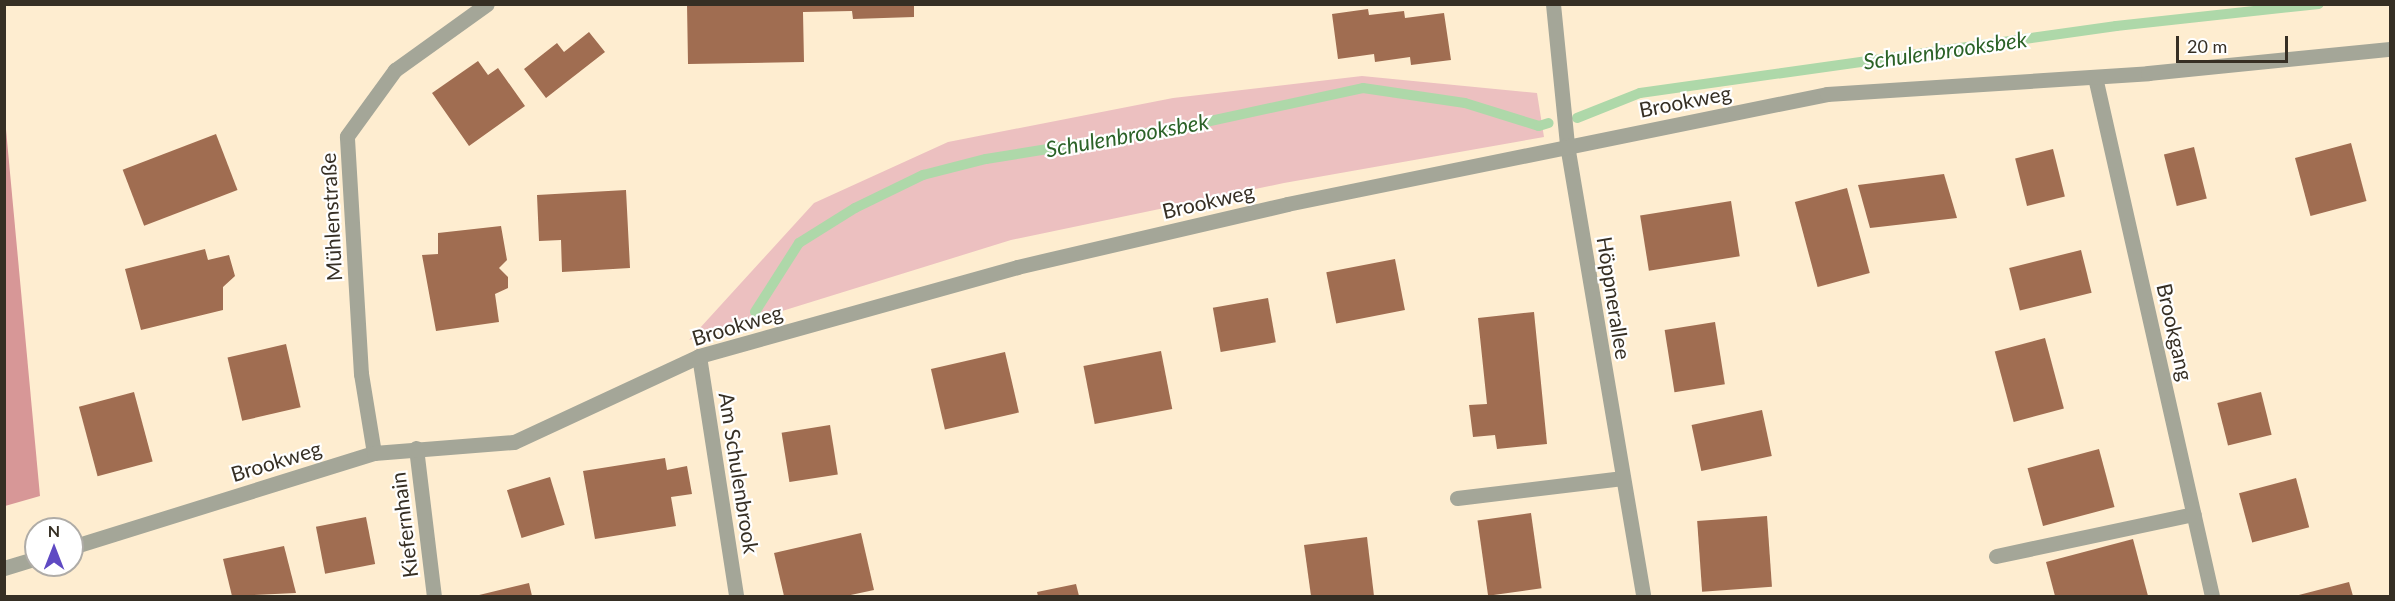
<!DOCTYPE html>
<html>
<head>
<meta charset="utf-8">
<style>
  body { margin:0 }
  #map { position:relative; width:2395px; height:601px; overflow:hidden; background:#feedd0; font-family:Lato,sans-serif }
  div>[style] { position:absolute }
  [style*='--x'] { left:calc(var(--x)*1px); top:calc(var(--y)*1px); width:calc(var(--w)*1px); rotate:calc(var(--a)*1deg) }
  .green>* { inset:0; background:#ecc0c0 }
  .forest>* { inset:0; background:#d79797 }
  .stream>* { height:10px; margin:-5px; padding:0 5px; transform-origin:5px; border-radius:5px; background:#aed8a9 }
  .building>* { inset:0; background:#a06d51; transform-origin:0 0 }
  .service>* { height:15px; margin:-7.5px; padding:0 7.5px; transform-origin:7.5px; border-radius:7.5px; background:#a4a698 }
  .minor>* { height:15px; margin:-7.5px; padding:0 7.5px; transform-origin:7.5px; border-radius:7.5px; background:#a4a698 }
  span { translate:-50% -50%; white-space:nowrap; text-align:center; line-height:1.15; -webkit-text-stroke:4.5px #fff; paint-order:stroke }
  .street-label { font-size:21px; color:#362f24 }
  .water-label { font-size:22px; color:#2b6227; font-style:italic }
  .frame { position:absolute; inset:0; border:6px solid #362f24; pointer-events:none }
  .north { position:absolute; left:24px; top:517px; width:60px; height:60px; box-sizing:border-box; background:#fff; border:2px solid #afaca7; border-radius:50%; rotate:0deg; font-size:16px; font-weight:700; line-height:24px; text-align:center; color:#362f24 }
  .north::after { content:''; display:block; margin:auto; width:21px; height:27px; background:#5f4ac3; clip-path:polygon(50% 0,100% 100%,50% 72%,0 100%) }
  .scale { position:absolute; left:2176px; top:36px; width:112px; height:27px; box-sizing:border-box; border:3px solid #362f24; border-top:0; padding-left:8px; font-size:18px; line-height:21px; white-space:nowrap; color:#362f24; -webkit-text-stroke:4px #fff; paint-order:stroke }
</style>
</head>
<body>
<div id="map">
  <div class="green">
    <i style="clip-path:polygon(1362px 76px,1537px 93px,1544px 137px,1284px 183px,1011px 240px,689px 340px,814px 203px,948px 142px,1173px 98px)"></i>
  </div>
  <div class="forest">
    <i style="clip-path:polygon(4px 108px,40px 496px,5px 506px,4px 506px)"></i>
  </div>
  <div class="stream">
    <i style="--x:1577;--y:118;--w:68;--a:-21.6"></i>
    <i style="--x:1640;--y:93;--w:481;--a:-8"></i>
    <i style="--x:2116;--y:26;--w:204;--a:-6.2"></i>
    <i style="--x:755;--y:312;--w:82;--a:-57.5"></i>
    <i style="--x:799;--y:243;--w:66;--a:-32"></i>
    <i style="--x:855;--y:208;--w:76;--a:-25.9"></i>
    <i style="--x:923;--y:175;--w:65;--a:-14.3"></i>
    <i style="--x:986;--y:159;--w:194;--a:-9.2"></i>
    <i style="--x:1178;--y:128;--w:189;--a:-12.2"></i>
    <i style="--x:1363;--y:88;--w:103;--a:8.4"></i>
    <i style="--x:1465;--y:103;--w:77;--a:17.3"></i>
    <i style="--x:1539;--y:126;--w:10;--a:-17"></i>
  </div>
  <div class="building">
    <i style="clip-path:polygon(687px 4px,914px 4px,914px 17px,853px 19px,852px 11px,803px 12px,804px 62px,688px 64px)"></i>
    <i style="clip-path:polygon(1368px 9px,1369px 15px,1404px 11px,1405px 18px,1444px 13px,1451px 60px,1411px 65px,1410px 57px,1375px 62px,1374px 54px,1338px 59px,1332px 14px)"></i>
    <i style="clip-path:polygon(589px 32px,605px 52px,546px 98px,524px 69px,557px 43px,564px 52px)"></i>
    <i style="clip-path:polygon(478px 61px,488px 75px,498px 68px,525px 106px,469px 146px,432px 93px)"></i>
    <i style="left:216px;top:134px;width:60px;height:100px;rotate:69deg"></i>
    <i style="left:2351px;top:143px;width:60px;height:58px;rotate:75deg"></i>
    <i style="left:2194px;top:147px;width:53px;height:31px;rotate:76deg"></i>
    <i style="left:2053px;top:149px;width:49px;height:39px;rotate:76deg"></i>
    <i style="clip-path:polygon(1944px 174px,1957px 218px,1870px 228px,1858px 185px)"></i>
    <i style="left:1847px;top:188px;width:88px;height:54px;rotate:75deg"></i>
    <i style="clip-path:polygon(626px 190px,630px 268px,562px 272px,561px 240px,539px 241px,537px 195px)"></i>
    <i style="left:1731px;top:201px;width:56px;height:92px;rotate:81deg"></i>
    <i style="clip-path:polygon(501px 226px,507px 260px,499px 268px,508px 277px,508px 288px,495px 294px,499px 322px,436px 331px,422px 255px,438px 254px,438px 233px)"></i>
    <i style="clip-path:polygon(205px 249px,208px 260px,229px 255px,235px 276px,223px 287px,223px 310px,141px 330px,125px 269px)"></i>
    <i style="left:2081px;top:250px;width:44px;height:74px;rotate:76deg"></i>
    <i style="left:1395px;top:259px;width:52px;height:70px;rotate:79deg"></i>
    <i style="left:1268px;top:298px;width:45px;height:56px;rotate:80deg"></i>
    <i style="clip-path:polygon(1534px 312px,1547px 444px,1497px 449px,1495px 435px,1473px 437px,1469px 405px,1487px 404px,1478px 318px)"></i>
    <i style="left:1715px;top:322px;width:63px;height:51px;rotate:81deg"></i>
    <i style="left:2045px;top:338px;width:73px;height:52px;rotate:75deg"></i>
    <i style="left:286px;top:344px;width:65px;height:60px;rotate:77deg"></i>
    <i style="left:1161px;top:351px;width:59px;height:79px;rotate:79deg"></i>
    <i style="left:1005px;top:352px;width:62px;height:76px;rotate:77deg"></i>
    <i style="left:134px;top:392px;width:72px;height:57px;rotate:75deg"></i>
    <i style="left:2261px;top:392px;width:44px;height:45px;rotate:76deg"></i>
    <i style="left:1762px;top:410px;width:47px;height:72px;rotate:78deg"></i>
    <i style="left:830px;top:425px;width:50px;height:49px;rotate:81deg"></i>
    <i style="left:2099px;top:449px;width:60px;height:74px;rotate:75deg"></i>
    <i style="clip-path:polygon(665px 458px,667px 470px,687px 466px,692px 494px,671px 497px,676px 526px,595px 539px,583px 471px)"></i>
    <i style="left:550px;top:477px;width:50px;height:45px;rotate:73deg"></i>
    <i style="left:2296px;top:478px;width:51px;height:59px;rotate:75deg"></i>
    <i style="left:1531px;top:513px;width:76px;height:54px;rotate:82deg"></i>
    <i style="left:1767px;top:516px;width:71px;height:70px;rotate:86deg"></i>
    <i style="left:366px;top:517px;width:48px;height:51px;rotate:79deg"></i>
    <i style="clip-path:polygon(861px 533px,874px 590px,846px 596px,784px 596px,774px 553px)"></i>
    <i style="clip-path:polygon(1367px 537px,1374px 596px,1311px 596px,1304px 545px)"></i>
    <i style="clip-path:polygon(2133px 539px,2148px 596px,2055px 596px,2046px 562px)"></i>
    <i style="clip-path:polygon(284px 546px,296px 593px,232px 596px,223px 559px)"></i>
    <i style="clip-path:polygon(2349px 582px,2353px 596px,2295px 596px)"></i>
    <i style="clip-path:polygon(529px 583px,532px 596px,475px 596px)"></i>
    <i style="clip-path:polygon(1076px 584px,1079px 596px,1038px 596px,1037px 592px)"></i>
  </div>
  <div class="service">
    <i style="--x:1457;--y:498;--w:167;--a:-6.9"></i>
    <i style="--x:1996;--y:556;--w:202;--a:-12"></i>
  </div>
  <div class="minor">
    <i style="--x:1553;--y:4;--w:142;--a:84.3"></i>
    <i style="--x:1567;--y:145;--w:457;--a:80.4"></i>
    <i style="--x:2095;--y:77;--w:532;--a:77.3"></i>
    <i style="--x:699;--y:356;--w:243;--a:81.2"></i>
    <i style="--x:416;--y:448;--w:149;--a:83.1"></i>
    <i style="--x:374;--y:453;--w:80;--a:-99.3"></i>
    <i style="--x:361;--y:374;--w:238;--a:-93.4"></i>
    <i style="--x:347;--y:136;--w:82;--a:-54"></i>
    <i style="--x:395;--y:70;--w:113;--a:-35.7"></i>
    <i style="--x:72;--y:547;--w:316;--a:-17.3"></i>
    <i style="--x:374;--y:453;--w:140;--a:-4.5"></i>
    <i style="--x:514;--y:442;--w:204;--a:-24.9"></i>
    <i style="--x:699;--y:356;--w:330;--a:-15.6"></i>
    <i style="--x:1017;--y:267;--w:277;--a:-13.1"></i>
    <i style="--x:1287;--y:204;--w:551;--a:-11.51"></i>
    <i style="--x:1827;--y:94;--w:322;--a:-3.7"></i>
    <i style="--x:2148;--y:73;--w:243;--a:-5.7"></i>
    <i style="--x:4;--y:568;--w:34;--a:-17"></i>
  </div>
  <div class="street-label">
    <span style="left:1685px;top:101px;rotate:-11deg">Brookweg</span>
    <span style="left:1208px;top:201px;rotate:-13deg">Brookweg</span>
    <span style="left:331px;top:217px;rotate:-93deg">Mühlenstraße</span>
    <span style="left:1614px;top:298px;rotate:81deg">Höppnerallee</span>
    <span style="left:737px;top:325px;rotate:-17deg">Brookweg</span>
    <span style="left:2175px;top:332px;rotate:77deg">Brookgang</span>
    <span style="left:276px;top:461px;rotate:-17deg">Brookweg</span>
    <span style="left:739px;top:473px;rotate:81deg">Am Schulenbrook</span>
    <span style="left:404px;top:525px;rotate:-97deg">Kiefernhain</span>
  </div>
  <div class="water-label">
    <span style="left:1945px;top:50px;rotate:-8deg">Schulenbrooksbek</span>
    <span style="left:1127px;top:135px;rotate:-10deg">Schulenbrooksbek</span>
  </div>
  <div class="frame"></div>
  <div class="north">N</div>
  <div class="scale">20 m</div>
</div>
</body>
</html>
